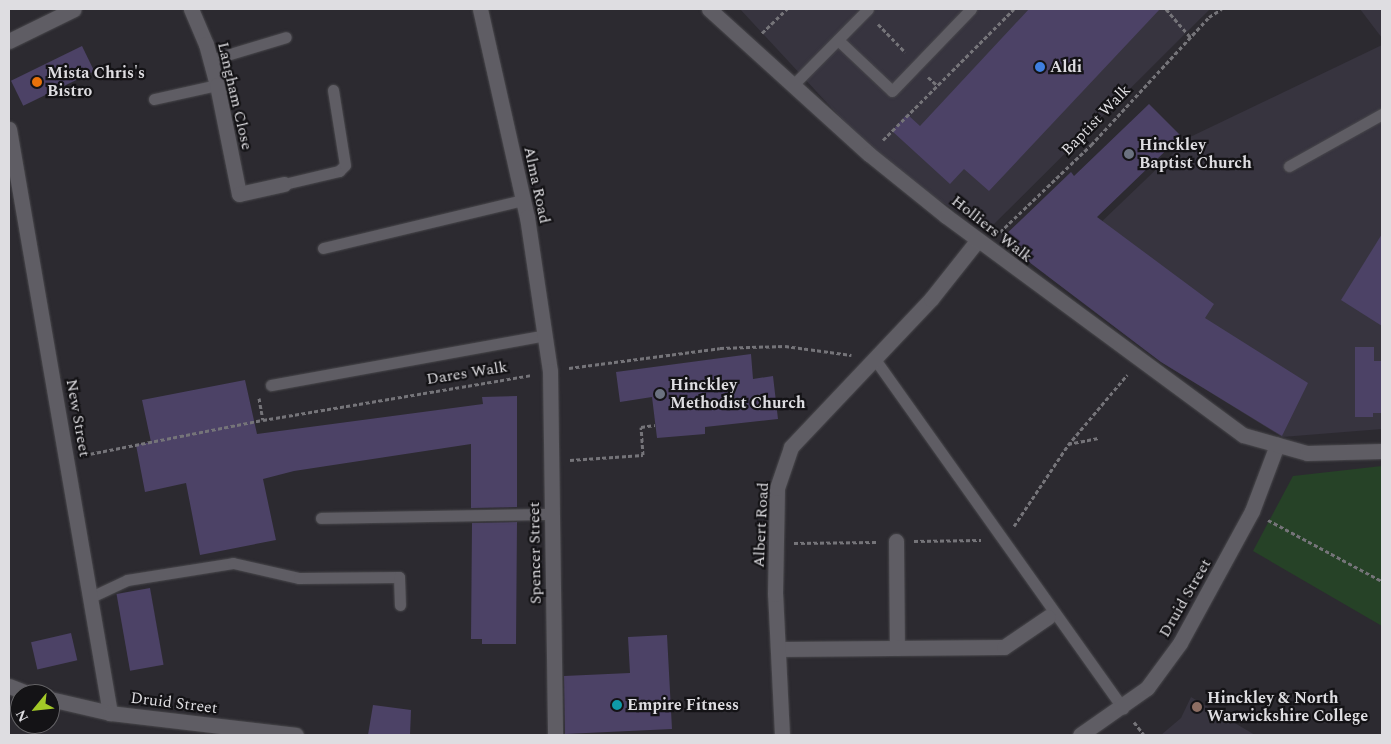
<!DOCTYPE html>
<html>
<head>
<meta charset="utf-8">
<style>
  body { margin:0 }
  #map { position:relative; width:1391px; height:744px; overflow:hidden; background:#2c2a30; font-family:Spectral,serif }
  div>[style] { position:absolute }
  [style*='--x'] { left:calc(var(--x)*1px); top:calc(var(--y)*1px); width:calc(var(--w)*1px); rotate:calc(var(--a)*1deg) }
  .built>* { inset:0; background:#37343f }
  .green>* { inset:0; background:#264227 }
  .building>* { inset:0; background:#4c4266; transform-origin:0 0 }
  .path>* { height:3px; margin-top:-1.5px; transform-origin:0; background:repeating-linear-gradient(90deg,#757479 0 4px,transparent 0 6.5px) }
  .roads { filter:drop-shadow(0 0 1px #49484c) drop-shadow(0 0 1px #49484c) }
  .lane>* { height:11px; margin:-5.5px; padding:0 5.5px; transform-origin:5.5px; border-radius:5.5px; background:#5f5d64 }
  .street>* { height:15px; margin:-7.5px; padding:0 7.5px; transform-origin:7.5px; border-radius:7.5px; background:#5f5d64 }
  .secondary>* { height:15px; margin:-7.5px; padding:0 7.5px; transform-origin:7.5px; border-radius:7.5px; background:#5f5d64 }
  .dots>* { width:14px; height:14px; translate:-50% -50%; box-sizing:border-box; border:2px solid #141316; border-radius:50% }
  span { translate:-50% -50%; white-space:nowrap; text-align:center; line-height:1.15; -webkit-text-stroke:4.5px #141316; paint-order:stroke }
  .poi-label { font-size:16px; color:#dedde1; font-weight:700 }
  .left { translate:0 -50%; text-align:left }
  .street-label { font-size:16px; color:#dedde1 }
  .frame { position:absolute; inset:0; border:10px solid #dedde1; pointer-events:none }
  .north { position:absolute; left:10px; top:684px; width:50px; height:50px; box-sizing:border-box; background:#141316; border:1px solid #656467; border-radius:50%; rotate:242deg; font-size:14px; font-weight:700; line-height:20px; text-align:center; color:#dedde1 }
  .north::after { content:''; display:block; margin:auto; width:18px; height:22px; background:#a3c927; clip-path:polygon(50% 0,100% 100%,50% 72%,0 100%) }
</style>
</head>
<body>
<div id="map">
  <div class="built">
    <i style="clip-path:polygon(740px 9px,1210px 9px,988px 230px,890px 171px)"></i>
    <i style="clip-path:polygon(1360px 9px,1382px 9px,1382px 38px)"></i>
    <i style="clip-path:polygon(1382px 45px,1382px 429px,1282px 437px,1161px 362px,1046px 275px,1190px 137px)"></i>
    <i style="clip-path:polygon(1191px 697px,1255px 735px,1161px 735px,1181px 718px)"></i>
  </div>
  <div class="green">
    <i style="clip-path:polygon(1382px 466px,1382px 626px,1253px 551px,1293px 476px)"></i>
  </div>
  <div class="building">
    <i style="clip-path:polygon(1029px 9px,1160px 9px,989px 191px,964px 169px,950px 184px,892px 131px,907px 114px,920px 126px)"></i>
    <i style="left:82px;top:46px;width:28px;height:79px;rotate:64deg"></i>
    <i style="clip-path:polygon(1149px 104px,1181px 136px,1097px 217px,1214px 304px,1205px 318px,1308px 383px,1282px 436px,1161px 362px,1000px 240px,1071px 172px,1074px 176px)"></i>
    <i style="clip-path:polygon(1382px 234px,1382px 326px,1341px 300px)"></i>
    <i style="clip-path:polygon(1355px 347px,1374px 347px,1374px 361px,1382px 361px,1382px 413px,1373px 413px,1373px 417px,1355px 417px)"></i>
    <i style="clip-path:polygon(751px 354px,753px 379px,773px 376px,778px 419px,705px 427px,705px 434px,657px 438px,652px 397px,620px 402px,616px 372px)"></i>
    <i style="clip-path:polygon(245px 380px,257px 434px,483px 404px,482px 397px,517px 396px,517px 507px,471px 508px,471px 444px,294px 471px,263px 479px,276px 540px,200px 555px,186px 483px,145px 492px,136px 445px,151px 442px,142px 400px)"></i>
    <i style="clip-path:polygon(517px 522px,516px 644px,482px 644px,482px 639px,471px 639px,472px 523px)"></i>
    <i style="left:150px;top:588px;width:78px;height:34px;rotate:80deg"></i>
    <i style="left:71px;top:633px;width:28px;height:41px;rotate:77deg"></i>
    <i style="clip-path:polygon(667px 635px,672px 729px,565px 734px,564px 676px,630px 673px,628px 637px)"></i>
    <i style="clip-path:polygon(373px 705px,411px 710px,410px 735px,368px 735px)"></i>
  </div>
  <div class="path">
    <i style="--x:1166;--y:9;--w:37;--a:49"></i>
    <i style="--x:878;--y:24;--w:39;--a:46"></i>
    <i style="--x:762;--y:33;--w:35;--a:-44"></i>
    <i style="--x:928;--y:77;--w:12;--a:42"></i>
    <i style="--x:883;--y:140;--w:185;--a:-45"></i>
    <i style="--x:1000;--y:232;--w:126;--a:-43.7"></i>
    <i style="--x:1091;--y:145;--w:174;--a:-47.3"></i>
    <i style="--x:1209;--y:17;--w:15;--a:-32"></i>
    <i style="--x:569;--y:368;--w:152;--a:-7.5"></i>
    <i style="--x:720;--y:348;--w:65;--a:-1.8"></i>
    <i style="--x:785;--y:346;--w:67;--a:7.8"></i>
    <i style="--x:259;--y:398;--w:22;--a:80"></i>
    <i style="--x:1068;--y:444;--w:31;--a:-11"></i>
    <i style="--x:84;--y:455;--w:182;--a:-11.1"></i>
    <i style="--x:263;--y:420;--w:272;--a:-9.5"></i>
    <i style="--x:570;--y:460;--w:73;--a:-3.9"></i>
    <i style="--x:643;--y:455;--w:28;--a:-94"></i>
    <i style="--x:641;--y:427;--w:14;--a:-8"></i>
    <i style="--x:1268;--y:520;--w:129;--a:28.2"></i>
    <i style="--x:1014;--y:526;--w:97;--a:-56.3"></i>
    <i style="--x:1068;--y:445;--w:92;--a:-49.9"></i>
    <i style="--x:914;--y:541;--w:67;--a:-0.9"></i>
    <i style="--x:794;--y:543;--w:82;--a:-0.7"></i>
    <i style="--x:1134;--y:722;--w:16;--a:52"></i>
  </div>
  <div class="roads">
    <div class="lane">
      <i style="--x:838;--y:40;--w:74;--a:43.4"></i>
      <i style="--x:892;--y:91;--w:114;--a:-46.1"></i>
      <i style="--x:210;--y:60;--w:79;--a:-16.8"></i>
      <i style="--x:792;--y:86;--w:108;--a:-45.4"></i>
      <i style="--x:154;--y:99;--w:65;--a:-12.5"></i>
      <i style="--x:1289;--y:166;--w:107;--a:-29.2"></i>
      <i style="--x:284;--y:184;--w:57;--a:-13.3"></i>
      <i style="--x:339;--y:171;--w:8;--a:-45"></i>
      <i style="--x:345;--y:165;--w:76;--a:-99.1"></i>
      <i style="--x:323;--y:248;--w:206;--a:-13.5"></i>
      <i style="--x:874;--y:358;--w:430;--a:54.6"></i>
      <i style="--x:271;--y:385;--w:279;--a:-10.3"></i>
      <i style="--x:321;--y:518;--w:231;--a:-1"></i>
      <i style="--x:91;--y:597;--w:40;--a:-25"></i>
      <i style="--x:127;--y:580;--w:107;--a:-9.1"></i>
      <i style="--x:233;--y:563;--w:68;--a:12.8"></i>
      <i style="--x:299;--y:578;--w:100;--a:-0.6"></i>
      <i style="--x:399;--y:577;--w:28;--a:88"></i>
    </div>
    <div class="street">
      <i style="--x:191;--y:9;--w:38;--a:67"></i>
      <i style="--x:206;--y:44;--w:42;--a:75"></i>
      <i style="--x:217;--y:85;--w:111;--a:78.6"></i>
      <i style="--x:239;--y:194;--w:46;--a:-12.5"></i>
      <i style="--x:480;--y:9;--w:213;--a:77.3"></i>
      <i style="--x:527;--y:217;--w:156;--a:81.5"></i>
      <i style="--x:550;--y:371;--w:364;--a:89.2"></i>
      <i style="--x:9;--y:41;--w:72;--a:-26.2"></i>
      <i style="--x:9;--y:129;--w:593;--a:80.19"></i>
      <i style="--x:896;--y:541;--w:107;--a:89.5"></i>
      <i style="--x:780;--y:649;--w:224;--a:-0.5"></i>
      <i style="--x:1004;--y:647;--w:53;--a:-34.3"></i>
      <i style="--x:9;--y:686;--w:22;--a:21"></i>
      <i style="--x:50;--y:699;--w:62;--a:13.1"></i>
      <i style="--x:110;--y:713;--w:187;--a:6.7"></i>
      <i style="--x:782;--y:735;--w:141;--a:-92.8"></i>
      <i style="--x:775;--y:594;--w:106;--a:-88.9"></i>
      <i style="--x:777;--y:488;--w:43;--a:-71.1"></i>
      <i style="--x:791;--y:447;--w:204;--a:-46.6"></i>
      <i style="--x:931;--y:299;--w:74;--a:-51.6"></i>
      <i style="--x:1080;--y:735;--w:82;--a:-35"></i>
      <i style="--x:1147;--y:688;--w:56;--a:-53.7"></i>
      <i style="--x:1180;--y:643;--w:150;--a:-61.4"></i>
      <i style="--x:1252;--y:511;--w:71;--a:-69.3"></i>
    </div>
    <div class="secondary">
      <i style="--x:709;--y:9;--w:216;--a:42.2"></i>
      <i style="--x:869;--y:154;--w:99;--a:38.8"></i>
      <i style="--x:946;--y:216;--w:369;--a:36.4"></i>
      <i style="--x:1243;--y:435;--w:66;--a:15.7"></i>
      <i style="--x:1307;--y:453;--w:75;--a:-1.5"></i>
    </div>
  </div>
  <div class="dots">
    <i style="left:1040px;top:67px;background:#3f7fe0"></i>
    <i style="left:37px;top:82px;background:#e8710a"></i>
    <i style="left:1129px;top:154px;background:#6b7280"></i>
    <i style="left:660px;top:394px;background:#6b7280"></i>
    <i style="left:617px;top:705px;background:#0f9aa8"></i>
    <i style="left:1197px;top:707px;background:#8d6e63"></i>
  </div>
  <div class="poi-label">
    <span class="left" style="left:1050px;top:67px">Aldi</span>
    <span class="left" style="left:47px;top:82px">Mista Chris's<br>Bistro</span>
    <span class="left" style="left:1139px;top:154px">Hinckley<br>Baptist Church</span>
    <span class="left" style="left:670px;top:394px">Hinckley<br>Methodist Church</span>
    <span class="left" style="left:1207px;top:707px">Hinckley &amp; North<br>Warwickshire College</span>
    <span class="left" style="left:627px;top:705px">Empire Fitness</span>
  </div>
  <div class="street-label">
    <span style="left:235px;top:96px;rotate:77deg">Langham Close</span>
    <span style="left:1096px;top:120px;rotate:-46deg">Baptist Walk</span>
    <span style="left:537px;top:185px;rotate:78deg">Alma Road</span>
    <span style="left:992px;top:229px;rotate:38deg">Holliers Walk</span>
    <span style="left:467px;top:373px;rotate:-9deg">Dares Walk</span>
    <span style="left:78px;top:418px;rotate:80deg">New Street</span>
    <span style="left:761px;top:525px;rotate:-87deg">Albert Road</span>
    <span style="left:535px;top:553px;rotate:-91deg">Spencer Street</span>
    <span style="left:1185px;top:598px;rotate:-60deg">Druid Street</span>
    <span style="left:174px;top:703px;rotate:7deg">Druid Street</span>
  </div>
  <div class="frame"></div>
  <div class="north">N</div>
</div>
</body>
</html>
